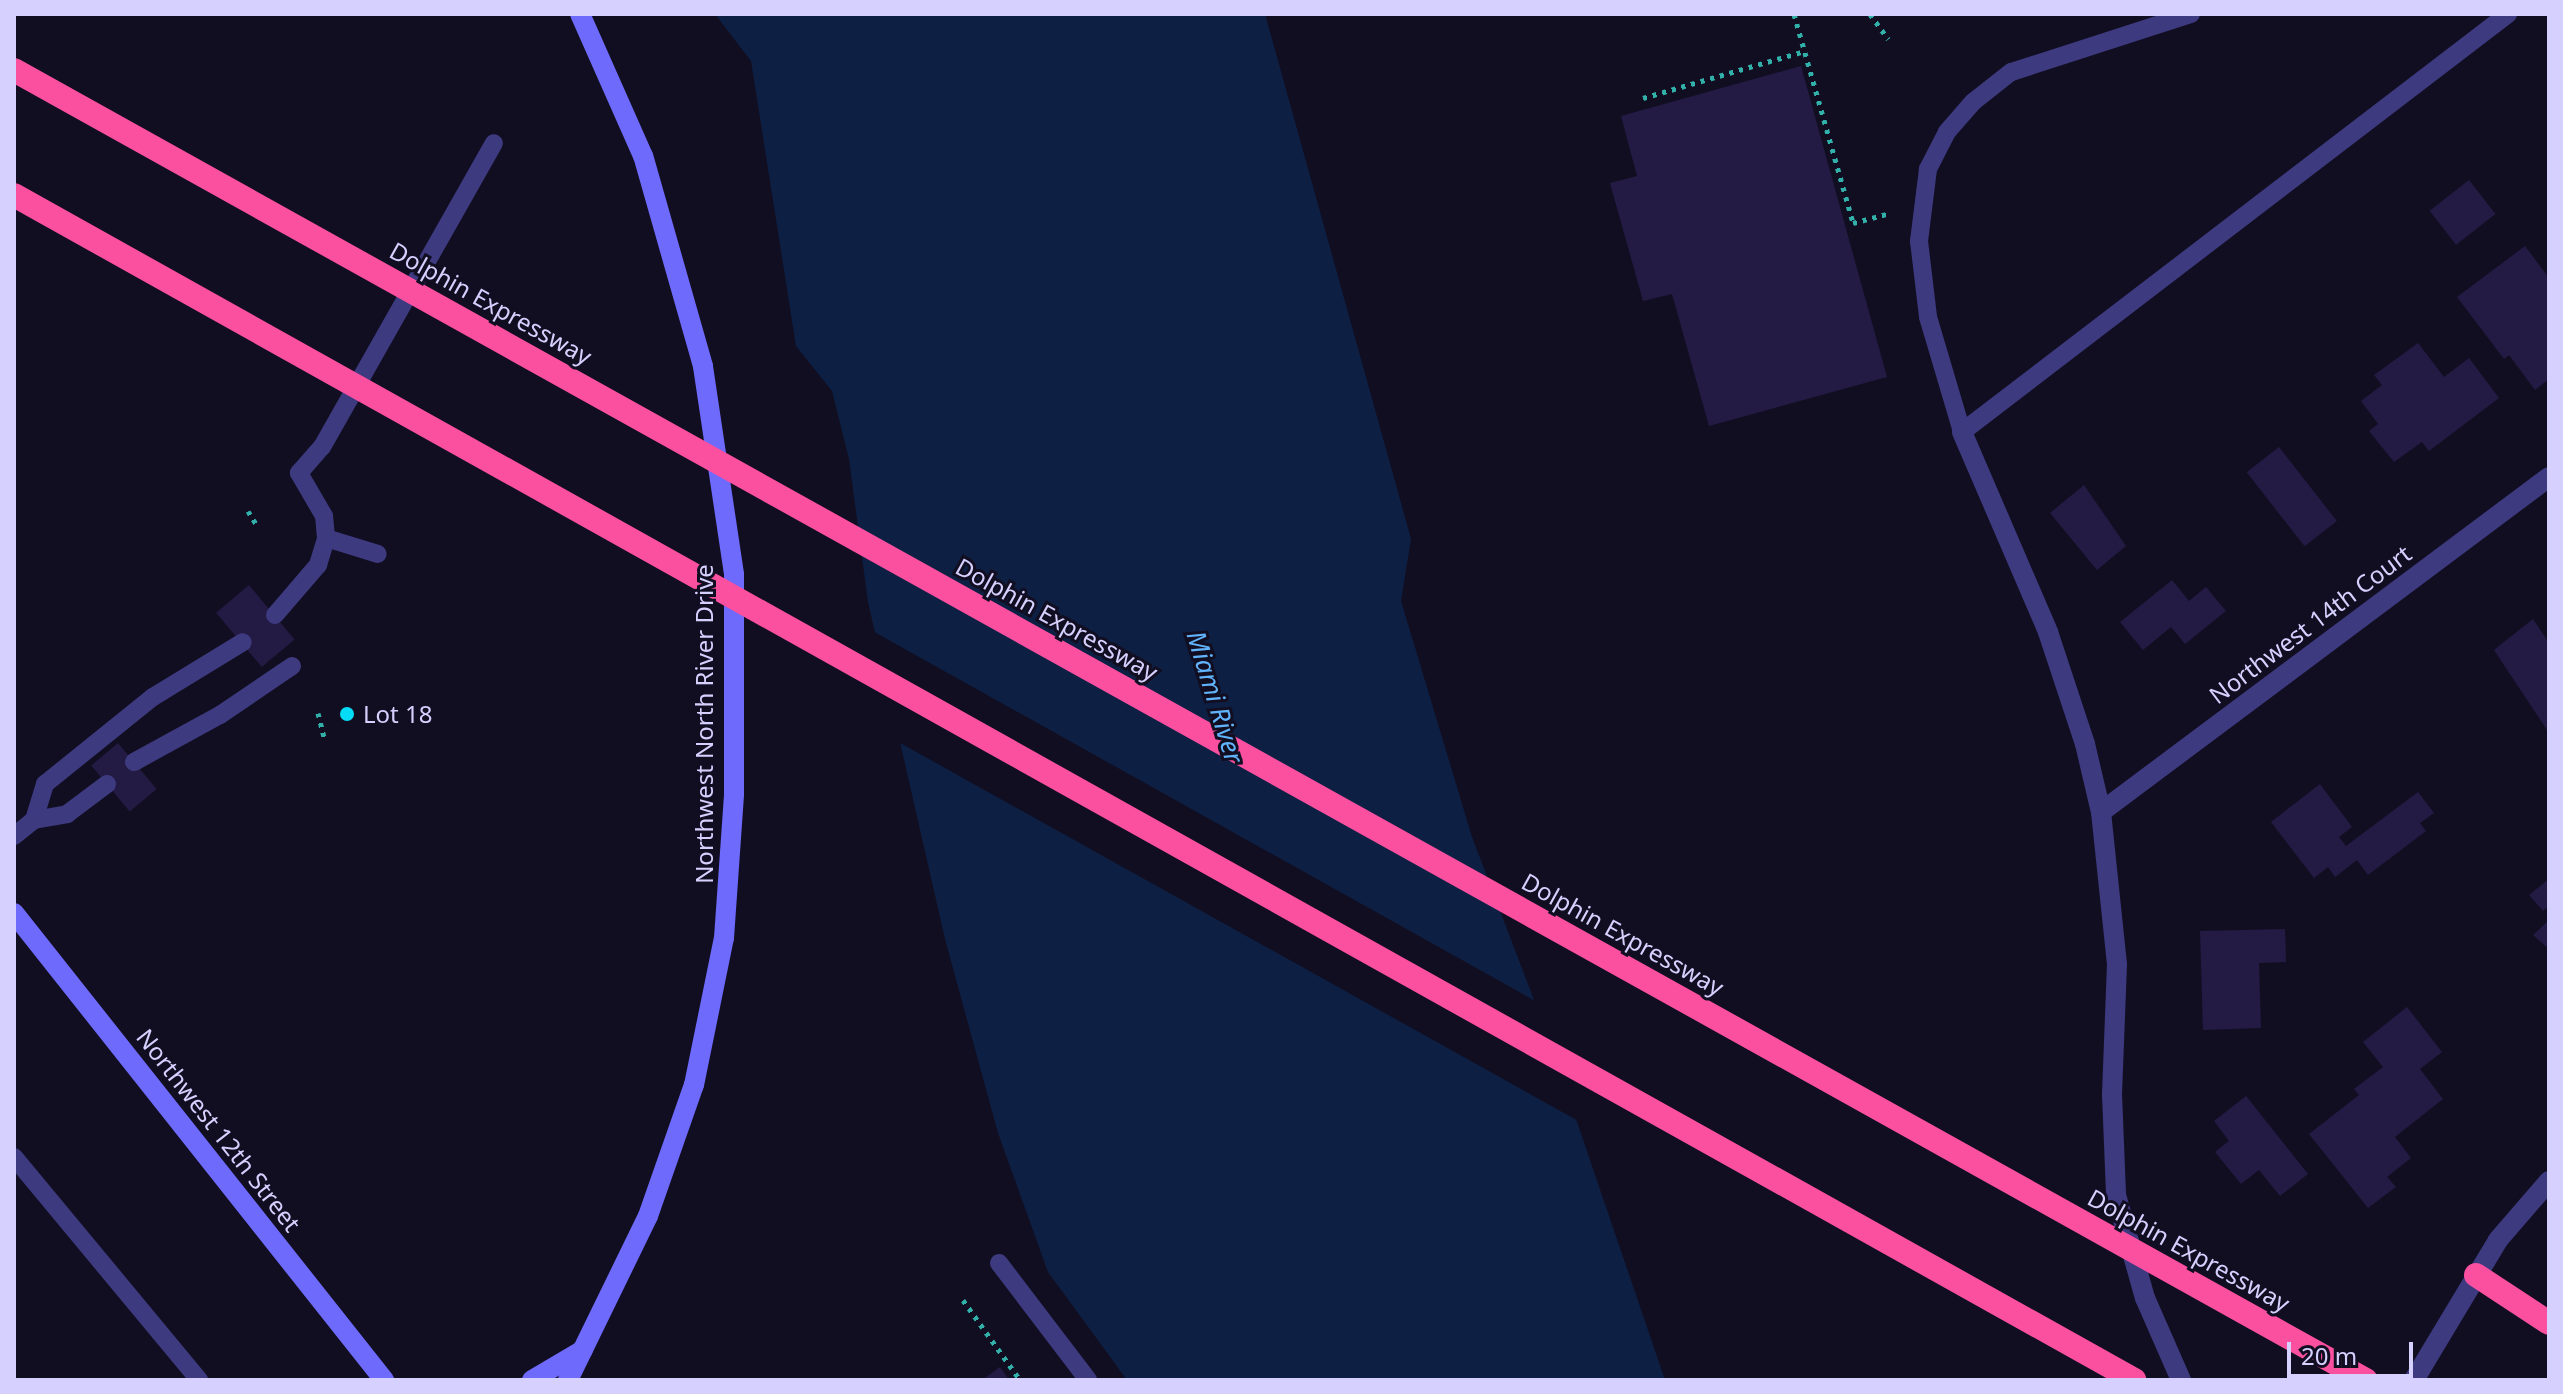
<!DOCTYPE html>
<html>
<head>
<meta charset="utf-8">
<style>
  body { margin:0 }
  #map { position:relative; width:2563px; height:1394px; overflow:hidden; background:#120e22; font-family:"Noto Sans",sans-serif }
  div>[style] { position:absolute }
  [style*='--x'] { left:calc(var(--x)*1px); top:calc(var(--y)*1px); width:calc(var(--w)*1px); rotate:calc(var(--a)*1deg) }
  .water>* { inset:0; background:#0d2043 }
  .pier>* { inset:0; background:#120e22 }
  .building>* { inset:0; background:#231b43; transform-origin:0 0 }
  .path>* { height:5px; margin-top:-2.5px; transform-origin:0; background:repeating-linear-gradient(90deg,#31b1aa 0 4px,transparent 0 10px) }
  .lane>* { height:18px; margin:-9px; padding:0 9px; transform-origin:9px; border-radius:9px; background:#3d3a80 }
  .street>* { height:20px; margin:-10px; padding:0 10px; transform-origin:10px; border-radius:10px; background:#3d3a80 }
  .secondary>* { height:20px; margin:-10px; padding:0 10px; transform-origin:10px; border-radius:10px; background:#6e6afb }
  .highway>* { height:24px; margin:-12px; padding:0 12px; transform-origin:12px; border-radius:12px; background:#fb4fa0 }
  .highway-bridge>* { height:24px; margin:-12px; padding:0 12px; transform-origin:12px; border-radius:12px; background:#fb4fa0 }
  .dots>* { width:22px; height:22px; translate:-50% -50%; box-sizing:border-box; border:4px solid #120e22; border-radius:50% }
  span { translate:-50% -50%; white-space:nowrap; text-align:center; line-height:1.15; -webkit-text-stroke:6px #120e22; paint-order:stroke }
  .street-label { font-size:24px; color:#d6d0fe }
  .poi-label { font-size:24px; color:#d6d0fe }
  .left { translate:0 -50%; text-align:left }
  .water-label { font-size:26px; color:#61b3fb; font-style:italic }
  .frame { position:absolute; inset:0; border:16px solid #d6d0fe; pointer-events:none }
  .scale { position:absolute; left:2287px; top:1342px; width:126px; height:36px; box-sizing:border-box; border:4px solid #d6d0fe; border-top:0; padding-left:10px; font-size:24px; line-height:28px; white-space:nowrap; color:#d6d0fe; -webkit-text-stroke:6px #120e22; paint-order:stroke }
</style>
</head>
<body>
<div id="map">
  <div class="water">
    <i style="clip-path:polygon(715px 14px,1265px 14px,1411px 539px,1401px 601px,1472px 837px,1548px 1037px,1665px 1380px,1127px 1380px,1048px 1272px,998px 1133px,945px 939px,868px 602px,849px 459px,832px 391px,796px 346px,751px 61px)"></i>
  </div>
  <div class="pier">
    <i style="clip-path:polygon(869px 629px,1539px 1003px,1582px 1123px,893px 739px)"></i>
  </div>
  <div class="building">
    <i style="clip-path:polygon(1801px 66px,1887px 377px,1709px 426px,1672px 294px,1643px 301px,1610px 183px,1637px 176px,1621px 116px)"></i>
    <i style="left:2469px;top:180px;width:43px;height:50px;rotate:52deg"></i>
    <i style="clip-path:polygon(2525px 246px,2549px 278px,2549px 379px,2535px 390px,2509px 355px,2504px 359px,2457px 297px)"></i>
    <i style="clip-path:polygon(2418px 343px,2444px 377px,2469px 358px,2499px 398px,2429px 451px,2422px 442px,2394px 462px,2369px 431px,2378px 424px,2361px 401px,2382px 385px,2374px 375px)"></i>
    <i style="left:2279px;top:447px;width:94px;height:41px;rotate:52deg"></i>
    <i style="clip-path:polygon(2084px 485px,2126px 546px,2097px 570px,2050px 513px)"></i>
    <i style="clip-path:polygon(2172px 580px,2189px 601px,2206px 587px,2226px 611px,2185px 644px,2171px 627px,2143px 650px,2120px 622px)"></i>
    <i style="left:249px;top:585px;width:71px;height:43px;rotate:50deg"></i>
    <i style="clip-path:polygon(2533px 619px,2549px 643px,2549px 733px,2494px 650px)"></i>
    <i style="left:118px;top:743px;width:60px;height:35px;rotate:50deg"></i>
    <i style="clip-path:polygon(2320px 784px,2352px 827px,2339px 837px,2346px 846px,2418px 792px,2434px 813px,2420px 823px,2426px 831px,2368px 875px,2357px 860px,2335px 877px,2328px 867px,2314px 878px,2271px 822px)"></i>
    <i style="clip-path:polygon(2549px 879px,2549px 906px,2543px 911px,2529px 895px)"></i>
    <i style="clip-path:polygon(2549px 920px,2549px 949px,2533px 935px)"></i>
    <i style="clip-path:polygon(2285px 929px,2286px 962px,2259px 963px,2261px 1028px,2203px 1030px,2200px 931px)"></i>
    <i style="clip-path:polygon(2407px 1007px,2442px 1052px,2420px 1069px,2443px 1099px,2395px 1137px,2411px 1158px,2387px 1177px,2396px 1187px,2368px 1208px,2309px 1134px,2359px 1095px,2354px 1089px,2383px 1067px,2363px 1042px)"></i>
    <i style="clip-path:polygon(2246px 1096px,2308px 1174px,2280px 1196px,2259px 1170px,2241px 1184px,2215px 1152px,2229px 1141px,2214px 1121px)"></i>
    <i style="clip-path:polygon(1000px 1367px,1009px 1380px,982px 1380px)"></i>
  </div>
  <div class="path">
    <i style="--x:1794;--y:14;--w:217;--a:74.2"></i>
    <i style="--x:1853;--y:223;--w:38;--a:-15"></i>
    <i style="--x:1870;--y:14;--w:31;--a:54"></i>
    <i style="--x:1643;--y:98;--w:169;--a:-16.2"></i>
    <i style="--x:248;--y:511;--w:15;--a:58"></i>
    <i style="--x:318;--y:713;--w:25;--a:76"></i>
    <i style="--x:963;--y:1300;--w:98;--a:54.5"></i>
  </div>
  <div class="lane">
    <i style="--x:2191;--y:14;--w:189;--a:162.1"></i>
    <i style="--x:2011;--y:72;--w:48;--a:141.7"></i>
    <i style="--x:1973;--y:102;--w:40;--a:131"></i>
    <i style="--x:1947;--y:132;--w:42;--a:117.2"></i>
    <i style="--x:1928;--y:169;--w:73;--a:97.1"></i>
    <i style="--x:1919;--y:241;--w:77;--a:83.2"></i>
    <i style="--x:1928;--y:317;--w:120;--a:73.5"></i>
    <i style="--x:1962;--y:432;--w:688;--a:-37.44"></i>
    <i style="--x:326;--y:538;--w:54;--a:17.1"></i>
    <i style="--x:275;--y:615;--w:66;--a:-49.3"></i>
    <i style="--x:318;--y:565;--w:28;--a:-73"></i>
    <i style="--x:326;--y:538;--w:22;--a:-95"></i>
    <i style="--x:324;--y:516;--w:50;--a:-120.2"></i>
    <i style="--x:299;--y:473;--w:35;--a:-49"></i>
    <i style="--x:322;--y:447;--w:349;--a:-60.5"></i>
    <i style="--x:134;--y:762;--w:98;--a:-28.7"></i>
    <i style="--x:220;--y:715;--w:87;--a:-34.2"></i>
    <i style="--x:34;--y:820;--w:38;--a:-73"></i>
    <i style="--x:45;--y:784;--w:139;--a:-38.9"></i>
    <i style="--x:153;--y:697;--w:105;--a:-31.4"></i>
    <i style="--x:14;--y:836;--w:26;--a:-39"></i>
    <i style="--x:34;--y:820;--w:34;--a:-10"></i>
    <i style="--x:67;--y:814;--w:50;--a:-36.9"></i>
    <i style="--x:14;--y:1157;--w:290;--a:50.3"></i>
    <i style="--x:999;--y:1263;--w:147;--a:52.7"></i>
  </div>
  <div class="street">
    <i style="--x:1962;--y:432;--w:218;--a:66.7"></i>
    <i style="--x:2048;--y:632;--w:118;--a:71.7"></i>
    <i style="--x:2085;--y:744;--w:70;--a:76.8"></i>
    <i style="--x:2101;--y:812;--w:153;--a:84"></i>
    <i style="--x:2117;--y:964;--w:130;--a:92.2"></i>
    <i style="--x:2112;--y:1094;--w:101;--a:87.7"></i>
    <i style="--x:2116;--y:1195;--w:107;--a:74.3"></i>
    <i style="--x:2145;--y:1298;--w:90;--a:66.3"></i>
    <i style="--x:2101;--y:812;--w:559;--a:-36.79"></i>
    <i style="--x:2414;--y:1380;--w:163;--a:-59"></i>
    <i style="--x:2498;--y:1240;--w:78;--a:-49.2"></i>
  </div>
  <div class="secondary">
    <i style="--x:14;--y:913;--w:596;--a:51.61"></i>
    <i style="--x:532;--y:1380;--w:59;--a:-30.5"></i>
    <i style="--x:568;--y:1380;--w:182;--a:-64"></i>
    <i style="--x:648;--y:1216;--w:139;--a:-70.7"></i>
    <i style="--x:694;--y:1085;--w:150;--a:-78.5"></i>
    <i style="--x:724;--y:938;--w:144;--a:-86"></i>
    <i style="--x:734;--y:794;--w:220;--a:-90"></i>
    <i style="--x:734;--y:574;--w:210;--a:-98.5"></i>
    <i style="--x:703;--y:366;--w:218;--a:-105.9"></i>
    <i style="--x:643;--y:156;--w:155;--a:-113.9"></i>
  </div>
  <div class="highway">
    <i style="--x:2476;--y:1275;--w:87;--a:33.3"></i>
  </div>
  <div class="highway-bridge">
    <i style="--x:14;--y:70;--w:2692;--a:29.12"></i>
    <i style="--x:14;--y:195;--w:2429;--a:29.2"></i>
  </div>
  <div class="dots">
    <i style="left:347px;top:714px;background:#06dcf5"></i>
  </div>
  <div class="street-label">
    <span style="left:491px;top:303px;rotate:29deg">Dolphin Expressway</span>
    <span style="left:1057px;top:619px;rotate:29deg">Dolphin Expressway</span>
    <span style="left:2310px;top:624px;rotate:-37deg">Northwest 14th Court</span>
    <span style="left:704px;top:724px;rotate:-90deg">Northwest North River Drive</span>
    <span style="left:1623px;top:934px;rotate:29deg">Dolphin Expressway</span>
    <span style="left:219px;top:1130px;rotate:52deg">Northwest 12th Street</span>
    <span style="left:2189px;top:1250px;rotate:29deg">Dolphin Expressway</span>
  </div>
  <div class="poi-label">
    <span class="left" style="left:363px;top:714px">Lot 18</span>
  </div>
  <div class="water-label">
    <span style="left:1215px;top:697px;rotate:73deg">Miami River</span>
  </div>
  <div class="frame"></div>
  <div class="scale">20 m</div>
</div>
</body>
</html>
